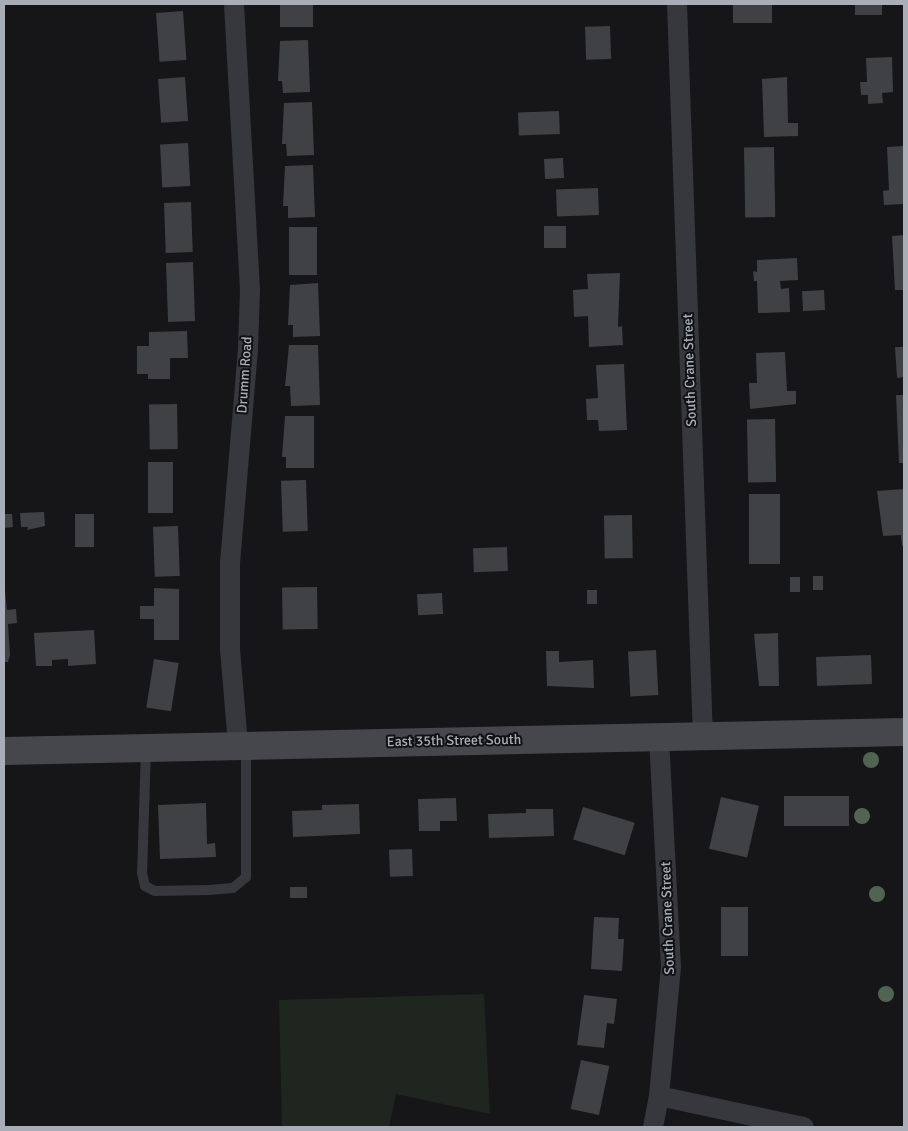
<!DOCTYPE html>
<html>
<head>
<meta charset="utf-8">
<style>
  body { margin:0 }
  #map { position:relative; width:908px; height:1131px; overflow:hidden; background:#161618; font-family:Signika,sans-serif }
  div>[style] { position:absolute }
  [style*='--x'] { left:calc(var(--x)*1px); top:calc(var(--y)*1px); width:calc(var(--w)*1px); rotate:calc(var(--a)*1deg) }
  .green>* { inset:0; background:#1e261f }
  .building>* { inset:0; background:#404145; transform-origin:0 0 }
  .service>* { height:10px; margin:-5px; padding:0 5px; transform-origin:5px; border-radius:5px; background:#37383d }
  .minor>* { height:20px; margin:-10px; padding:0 10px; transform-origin:10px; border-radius:10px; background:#37383d }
  .secondary>* { height:28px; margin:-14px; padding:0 14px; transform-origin:14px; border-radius:14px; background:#45474d }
  .trees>* { width:16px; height:16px; margin:-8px; border-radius:50%; background:#506452 }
  span { translate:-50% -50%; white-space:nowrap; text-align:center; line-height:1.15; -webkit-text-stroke:4px #111113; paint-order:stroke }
  .street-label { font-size:14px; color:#a8adb8 }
  .frame { position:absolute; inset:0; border:5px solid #a8adb8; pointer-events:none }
</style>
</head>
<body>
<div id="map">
  <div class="green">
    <i style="clip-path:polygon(484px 994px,490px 1114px,396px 1094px,389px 1127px,282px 1127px,279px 1000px)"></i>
  </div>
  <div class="building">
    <i style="left:280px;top:4px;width:33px;height:23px"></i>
    <i style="left:733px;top:4px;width:39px;height:19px"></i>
    <i style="left:855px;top:4px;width:27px;height:11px"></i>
    <i style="left:183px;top:11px;width:49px;height:27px;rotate:86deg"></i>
    <i style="left:610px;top:26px;width:33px;height:25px;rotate:88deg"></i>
    <i style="clip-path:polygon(308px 40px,310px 92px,283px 93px,282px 81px,278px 81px,280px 41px)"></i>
    <i style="clip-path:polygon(892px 57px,893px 92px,882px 93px,883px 103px,868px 104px,868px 95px,861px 95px,860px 82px,867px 82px,866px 58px)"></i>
    <i style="left:185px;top:77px;width:44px;height:27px;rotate:86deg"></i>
    <i style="clip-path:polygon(787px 77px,788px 123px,798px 123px,798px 136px,764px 137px,762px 79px)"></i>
    <i style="clip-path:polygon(312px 102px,314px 155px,287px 156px,286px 144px,282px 144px,284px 103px)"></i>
    <i style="left:559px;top:111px;width:23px;height:41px;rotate:88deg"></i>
    <i style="left:188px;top:143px;width:43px;height:28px;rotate:87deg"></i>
    <i style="clip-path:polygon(904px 146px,904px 204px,884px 205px,883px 191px,889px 190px,887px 147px)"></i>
    <i style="left:774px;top:147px;width:70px;height:30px;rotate:89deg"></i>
    <i style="left:563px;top:158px;width:20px;height:19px;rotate:87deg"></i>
    <i style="clip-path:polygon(313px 165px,315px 217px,288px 218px,288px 206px,283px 206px,285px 166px)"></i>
    <i style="left:598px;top:188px;width:27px;height:42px;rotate:88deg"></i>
    <i style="left:191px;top:202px;width:50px;height:27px;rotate:88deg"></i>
    <i style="left:544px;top:226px;width:22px;height:22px"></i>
    <i style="left:289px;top:227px;width:28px;height:48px"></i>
    <i style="clip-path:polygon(904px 235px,904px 290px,895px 290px,892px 236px)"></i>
    <i style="clip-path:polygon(797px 258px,798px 280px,780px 281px,781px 289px,789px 288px,790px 312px,758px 313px,757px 281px,754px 281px,753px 271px,757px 272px,757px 260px)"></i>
    <i style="left:193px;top:262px;width:59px;height:27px;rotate:88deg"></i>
    <i style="clip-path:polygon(620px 273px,618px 327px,622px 326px,623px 345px,589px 347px,588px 316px,574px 317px,573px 290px,588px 289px,587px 274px)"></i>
    <i style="clip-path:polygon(318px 283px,320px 336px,293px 337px,293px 325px,288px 325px,290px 285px)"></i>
    <i style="left:824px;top:290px;width:20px;height:22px;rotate:87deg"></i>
    <i style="clip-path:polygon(187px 331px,188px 358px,170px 358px,170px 379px,148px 379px,148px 374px,137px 374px,137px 346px,149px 346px,149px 332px)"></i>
    <i style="clip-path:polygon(289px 345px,318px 345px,320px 405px,291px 406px,290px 386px,285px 386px)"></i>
    <i style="clip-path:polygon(895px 347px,904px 347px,904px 377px,897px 378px)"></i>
    <i style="clip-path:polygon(785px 352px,787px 391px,796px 391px,796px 404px,750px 409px,749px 383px,757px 383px,756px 353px)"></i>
    <i style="clip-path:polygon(624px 364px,627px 430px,599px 431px,598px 420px,587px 420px,586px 399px,598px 398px,596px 365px)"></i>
    <i style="clip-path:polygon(896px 395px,904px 395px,904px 463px,899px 463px)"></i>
    <i style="left:177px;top:404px;width:45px;height:28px;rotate:89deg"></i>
    <i style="clip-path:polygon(285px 416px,314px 416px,314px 468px,286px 468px,286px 457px,282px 457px)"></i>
    <i style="left:775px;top:419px;width:63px;height:28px;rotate:89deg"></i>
    <i style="left:148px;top:462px;width:25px;height:51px"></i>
    <i style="left:306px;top:480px;width:51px;height:25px;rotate:88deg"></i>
    <i style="clip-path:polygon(904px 489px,904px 546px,902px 546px,901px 535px,883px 536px,877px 491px)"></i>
    <i style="left:749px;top:494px;width:31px;height:70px"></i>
    <i style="clip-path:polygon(44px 512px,45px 526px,27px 530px,28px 527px,21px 527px,20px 513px)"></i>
    <i style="clip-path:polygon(4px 514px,12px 514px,13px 527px,4px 528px)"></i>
    <i style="left:75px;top:514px;width:19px;height:33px"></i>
    <i style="left:632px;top:515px;width:43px;height:28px;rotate:89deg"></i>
    <i style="left:178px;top:526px;width:50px;height:25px;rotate:88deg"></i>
    <i style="left:507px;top:547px;width:24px;height:34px;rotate:88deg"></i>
    <i style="left:813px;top:576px;width:10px;height:14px"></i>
    <i style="left:790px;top:577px;width:10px;height:15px"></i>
    <i style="clip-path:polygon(4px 580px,7px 610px,16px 609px,17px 623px,8px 624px,10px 655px,8px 662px,4px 662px)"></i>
    <i style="left:317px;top:587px;width:42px;height:35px;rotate:89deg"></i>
    <i style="clip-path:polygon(154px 588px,179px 589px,179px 640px,154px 640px,154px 619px,140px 619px,140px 606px,154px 606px)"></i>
    <i style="left:587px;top:590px;width:10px;height:14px"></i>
    <i style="left:442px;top:593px;width:21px;height:25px;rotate:87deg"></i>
    <i style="clip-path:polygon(94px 630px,96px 664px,68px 666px,68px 659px,52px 660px,52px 666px,36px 666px,34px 633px)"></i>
    <i style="clip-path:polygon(778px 633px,779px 686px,759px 686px,754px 634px)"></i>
    <i style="left:656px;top:650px;width:45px;height:28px;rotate:87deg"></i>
    <i style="clip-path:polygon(546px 651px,559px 651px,559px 662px,593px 660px,594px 688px,547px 686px)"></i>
    <i style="left:871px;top:655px;width:29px;height:55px;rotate:88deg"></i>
    <i style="left:154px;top:659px;width:25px;height:49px;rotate:9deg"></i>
    <i style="left:849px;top:796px;width:30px;height:65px;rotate:90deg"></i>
    <i style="left:721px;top:797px;width:39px;height:53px;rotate:13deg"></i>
    <i style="clip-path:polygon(456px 798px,457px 821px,440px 821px,440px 831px,419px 831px,418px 799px)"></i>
    <i style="clip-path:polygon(206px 803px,207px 844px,215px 843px,216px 857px,160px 859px,158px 805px)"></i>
    <i style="clip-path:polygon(359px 804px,360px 834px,293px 837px,292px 811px,322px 810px,322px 805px)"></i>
    <i style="left:583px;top:807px;width:54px;height:34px;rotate:17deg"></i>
    <i style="clip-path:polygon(526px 809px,553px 809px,554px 836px,489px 838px,488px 814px,526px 813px)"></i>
    <i style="left:412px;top:849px;width:27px;height:23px;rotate:88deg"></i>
    <i style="left:290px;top:887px;width:17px;height:11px"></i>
    <i style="left:721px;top:907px;width:27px;height:49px"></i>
    <i style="clip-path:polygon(594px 917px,619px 918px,618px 939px,624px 939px,622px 971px,591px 969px)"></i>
    <i style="clip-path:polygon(584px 995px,617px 999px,614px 1024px,607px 1023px,604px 1048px,577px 1045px)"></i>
    <i style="left:581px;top:1060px;width:29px;height:50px;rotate:12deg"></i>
  </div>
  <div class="service">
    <i style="--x:146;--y:748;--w:125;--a:91.8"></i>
    <i style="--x:142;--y:873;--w:13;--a:77"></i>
    <i style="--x:145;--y:886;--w:11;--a:27"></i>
    <i style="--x:155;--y:891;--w:54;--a:-1.1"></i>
    <i style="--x:209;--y:890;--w:24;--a:-5"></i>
    <i style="--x:233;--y:888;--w:17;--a:-40"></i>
    <i style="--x:246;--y:877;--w:131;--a:-90"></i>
  </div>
  <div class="minor">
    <i style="--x:234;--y:4;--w:286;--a:86.8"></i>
    <i style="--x:250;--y:290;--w:59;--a:91.9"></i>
    <i style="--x:248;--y:349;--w:214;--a:94.8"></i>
    <i style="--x:230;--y:562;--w:87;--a:90"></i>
    <i style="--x:230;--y:649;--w:96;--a:85.2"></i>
    <i style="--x:677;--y:4;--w:732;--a:87.97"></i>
    <i style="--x:659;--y:1096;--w:148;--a:12.1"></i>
    <i style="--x:653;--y:1127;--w:32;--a:-79"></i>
    <i style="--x:659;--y:1096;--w:130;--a:-84.7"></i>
    <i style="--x:671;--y:967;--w:230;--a:-93"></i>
  </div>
  <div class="secondary">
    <i style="--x:4;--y:751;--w:900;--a:-1.21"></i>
  </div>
  <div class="trees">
    <i style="left:871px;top:760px"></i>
    <i style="left:862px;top:816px"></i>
    <i style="left:877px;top:894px"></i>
    <i style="left:886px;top:994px"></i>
  </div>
  <div class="street-label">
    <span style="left:690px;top:370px;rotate:-92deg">South Crane Street</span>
    <span style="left:245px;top:375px;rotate:-86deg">Drumm Road</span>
    <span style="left:454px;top:741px;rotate:-1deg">East 35th Street South</span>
    <span style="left:668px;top:918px;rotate:-92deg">South Crane Street</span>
  </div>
  <div class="frame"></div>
</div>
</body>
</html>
